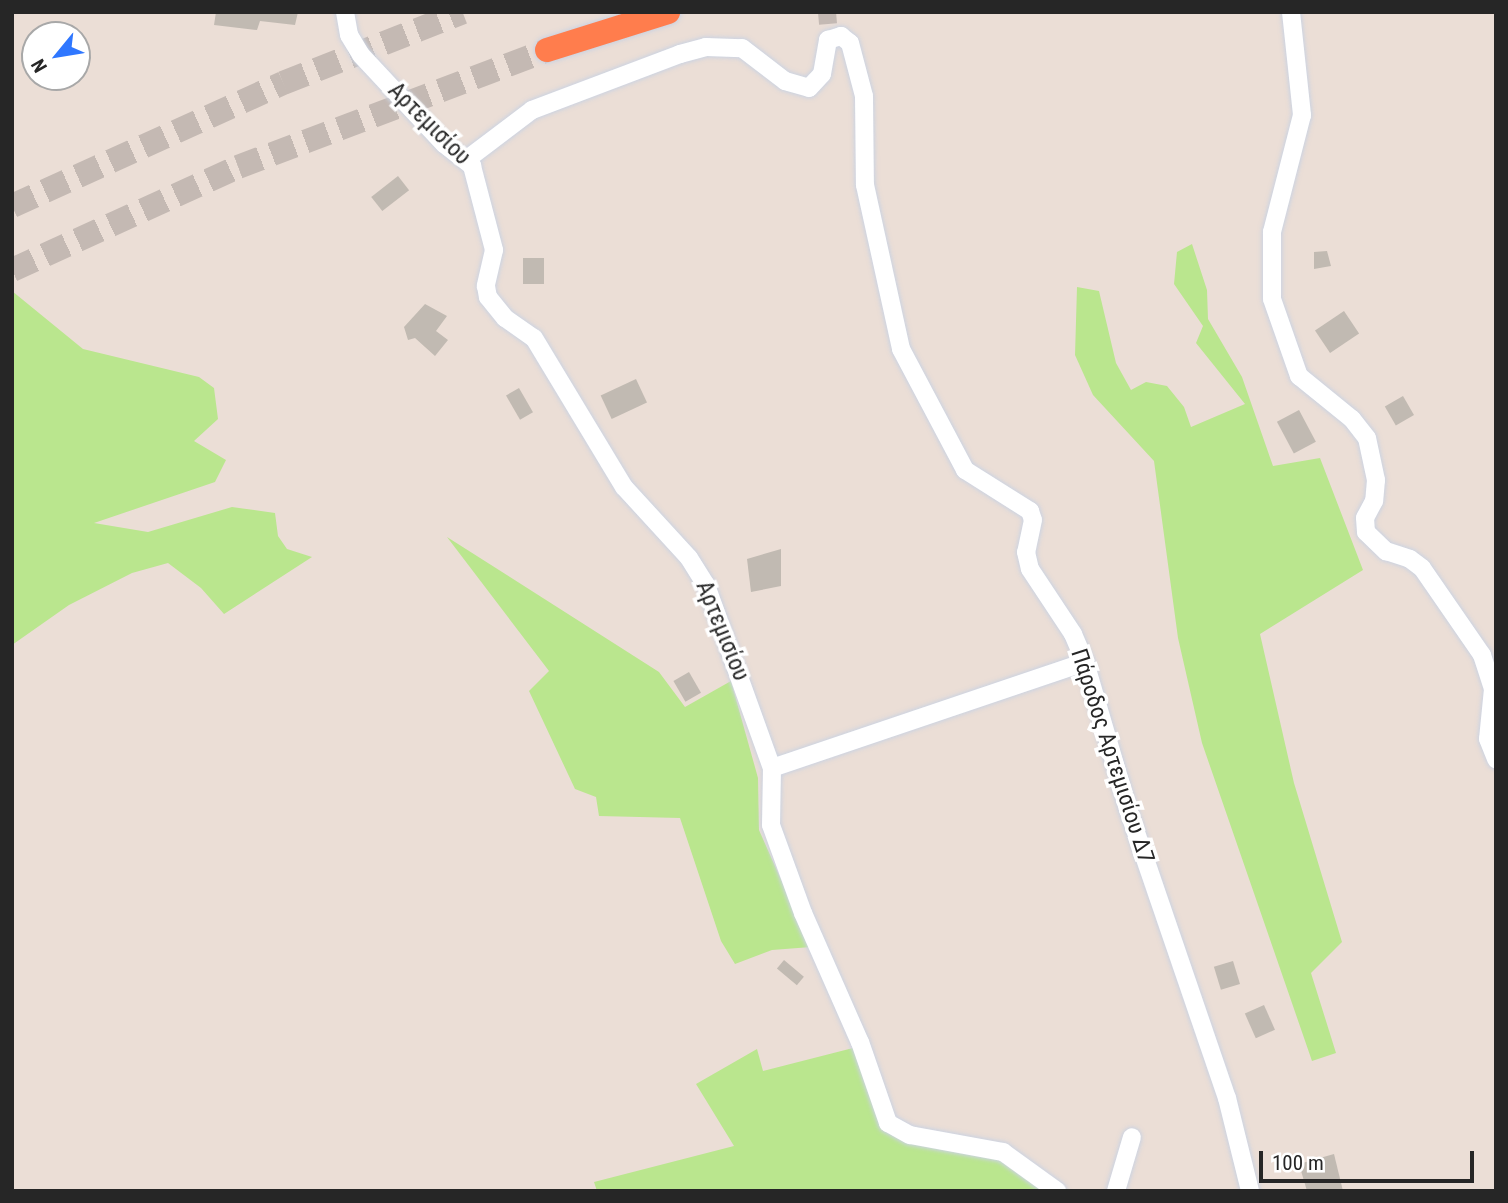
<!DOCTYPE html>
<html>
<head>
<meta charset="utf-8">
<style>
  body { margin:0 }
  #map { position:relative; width:1508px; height:1203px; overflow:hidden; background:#ebded6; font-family:"Roboto Condensed",sans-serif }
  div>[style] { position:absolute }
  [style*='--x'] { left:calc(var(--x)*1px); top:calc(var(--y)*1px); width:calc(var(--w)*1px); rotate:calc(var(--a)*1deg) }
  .green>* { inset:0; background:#bae68e }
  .building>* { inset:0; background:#c1bab2; transform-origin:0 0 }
  .minor-tunnel>* { height:18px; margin-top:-9px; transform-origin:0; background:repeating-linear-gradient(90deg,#c4b9b3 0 18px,transparent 0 27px) }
  .highway-tunnel>* { height:24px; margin-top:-12px; transform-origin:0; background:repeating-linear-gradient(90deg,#c4b9b3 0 24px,transparent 0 36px) }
  .roads { filter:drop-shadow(0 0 2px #ccd3e1) drop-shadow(0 0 2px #ccd3e1) }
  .minor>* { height:18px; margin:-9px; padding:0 9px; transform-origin:9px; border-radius:9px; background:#fff }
  .highway>* { height:24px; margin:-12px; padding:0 12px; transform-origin:12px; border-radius:12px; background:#ff7d4d }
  span { translate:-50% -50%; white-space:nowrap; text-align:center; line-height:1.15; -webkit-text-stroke:7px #fff; paint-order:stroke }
  .street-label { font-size:23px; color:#262626 }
  .frame { position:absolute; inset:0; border:14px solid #262626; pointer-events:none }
  .north { position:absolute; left:21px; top:21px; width:70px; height:70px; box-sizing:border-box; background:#fff; border:2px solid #a8a8a8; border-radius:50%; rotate:240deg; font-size:19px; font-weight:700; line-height:28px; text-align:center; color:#262626 }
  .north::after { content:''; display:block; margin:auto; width:24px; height:32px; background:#2f77ff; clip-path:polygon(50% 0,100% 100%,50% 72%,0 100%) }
  .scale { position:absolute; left:1259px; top:1151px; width:215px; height:32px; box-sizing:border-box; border:4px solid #262626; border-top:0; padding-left:9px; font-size:21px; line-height:24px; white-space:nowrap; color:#262626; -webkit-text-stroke:5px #fff; paint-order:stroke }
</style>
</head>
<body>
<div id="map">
  <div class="green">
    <i style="clip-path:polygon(1192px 244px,1207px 290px,1208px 319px,1242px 377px,1273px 466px,1320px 458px,1363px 570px,1260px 634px,1294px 783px,1342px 942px,1311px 973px,1336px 1053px,1312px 1061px,1202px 743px,1178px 638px,1154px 461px,1093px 395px,1075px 355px,1077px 287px,1099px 291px,1116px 363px,1131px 390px,1146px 382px,1167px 386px,1184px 407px,1191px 427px,1245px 404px,1196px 343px,1203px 326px,1174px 284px,1177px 252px)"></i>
    <i style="clip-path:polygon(12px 291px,83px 349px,199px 377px,214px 388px,218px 419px,194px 441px,226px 460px,215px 482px,94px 523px,148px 532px,232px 507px,275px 513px,278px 536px,287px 549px,312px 557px,224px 614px,201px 588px,168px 563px,132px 573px,69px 605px,12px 645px)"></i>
    <i style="clip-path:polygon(447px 537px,659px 672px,685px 707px,731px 681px,758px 778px,759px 830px,811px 947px,772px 950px,735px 964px,721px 941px,680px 818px,599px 816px,596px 797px,575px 789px,529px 691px,549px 671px)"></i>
    <i style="clip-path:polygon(853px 1048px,886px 1126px,995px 1154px,1050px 1191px,597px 1191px,594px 1182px,734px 1146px,696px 1084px,757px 1049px,763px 1071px)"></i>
  </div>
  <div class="building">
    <i style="clip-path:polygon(216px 12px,298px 12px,295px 25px,260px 21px,257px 30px,214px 25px)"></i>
    <i style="left:398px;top:176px;width:18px;height:34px;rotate:52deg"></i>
    <i style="clip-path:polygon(1327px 251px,1331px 266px,1314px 269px,1314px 252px)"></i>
    <i style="left:523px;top:258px;width:21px;height:26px"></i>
    <i style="clip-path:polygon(425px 304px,447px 316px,436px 331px,448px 340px,435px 356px,415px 338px,408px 340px,404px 327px)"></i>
    <i style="left:1344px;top:311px;width:27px;height:35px;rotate:56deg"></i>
    <i style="left:636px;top:379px;width:26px;height:39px;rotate:65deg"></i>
    <i style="left:519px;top:388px;width:28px;height:15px;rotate:60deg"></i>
    <i style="left:1403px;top:396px;width:22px;height:21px;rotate:60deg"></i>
    <i style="left:1299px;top:410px;width:36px;height:25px;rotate:62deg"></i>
    <i style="clip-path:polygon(781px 549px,781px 586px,751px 592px,747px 559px)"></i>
    <i style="left:689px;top:672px;width:24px;height:18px;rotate:60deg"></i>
    <i style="left:784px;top:960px;width:26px;height:11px;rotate:40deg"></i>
    <i style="left:1233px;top:961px;width:24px;height:20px;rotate:73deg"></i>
    <i style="left:1264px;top:1005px;width:27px;height:21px;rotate:66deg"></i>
    <i style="clip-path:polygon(1334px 1154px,1343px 1191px,1307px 1191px,1299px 1164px)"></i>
  </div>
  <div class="minor-tunnel">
    <i style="--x:827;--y:12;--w:12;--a:85"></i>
  </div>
  <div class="highway-tunnel">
    <i style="--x:12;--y:206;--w:298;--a:-24.4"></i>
    <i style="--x:283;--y:83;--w:193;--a:-21.5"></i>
    <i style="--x:12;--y:270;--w:248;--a:-24.5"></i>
    <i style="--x:238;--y:167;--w:330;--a:-20.7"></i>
  </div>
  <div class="roads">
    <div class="minor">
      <i style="--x:345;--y:12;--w:23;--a:80"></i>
      <i style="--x:349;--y:35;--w:23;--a:59"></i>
      <i style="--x:361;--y:55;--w:122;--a:47"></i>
      <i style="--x:444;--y:144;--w:36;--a:38"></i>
      <i style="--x:472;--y:166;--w:87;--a:75.3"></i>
      <i style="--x:494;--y:250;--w:37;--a:103"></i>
      <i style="--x:486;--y:286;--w:11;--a:80"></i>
      <i style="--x:488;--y:297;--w:27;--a:51"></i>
      <i style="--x:505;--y:318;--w:35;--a:35"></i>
      <i style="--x:534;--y:338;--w:174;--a:58.9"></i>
      <i style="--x:624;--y:487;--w:96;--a:47.5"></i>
      <i style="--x:689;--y:558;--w:32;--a:58"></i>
      <i style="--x:706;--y:585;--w:195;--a:70.2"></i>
      <i style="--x:772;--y:768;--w:57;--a:91"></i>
      <i style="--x:771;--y:825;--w:94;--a:70"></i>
      <i style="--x:803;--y:913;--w:141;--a:66.2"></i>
      <i style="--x:860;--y:1042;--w:86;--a:70.9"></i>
      <i style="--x:888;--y:1123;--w:25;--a:29"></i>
      <i style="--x:910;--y:1135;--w:95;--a:10.4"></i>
      <i style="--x:1003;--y:1152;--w:67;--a:35.8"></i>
      <i style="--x:1291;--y:12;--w:104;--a:83.9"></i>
      <i style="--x:1302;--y:115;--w:121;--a:104.4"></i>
      <i style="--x:1272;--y:232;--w:67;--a:90"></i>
      <i style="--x:1272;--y:299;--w:82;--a:70.7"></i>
      <i style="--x:1299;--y:376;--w:68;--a:39.1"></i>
      <i style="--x:1352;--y:419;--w:24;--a:52"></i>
      <i style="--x:1367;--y:438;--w:43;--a:77.9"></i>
      <i style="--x:1376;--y:480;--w:21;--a:95"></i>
      <i style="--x:1374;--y:501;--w:19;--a:118"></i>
      <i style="--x:1365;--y:518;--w:14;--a:86"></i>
      <i style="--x:1366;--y:532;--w:28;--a:44"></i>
      <i style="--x:1386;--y:551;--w:25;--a:18"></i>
      <i style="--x:1410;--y:559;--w:15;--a:37"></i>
      <i style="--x:1422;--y:568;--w:106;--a:55.4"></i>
      <i style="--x:1482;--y:655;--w:36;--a:72"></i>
      <i style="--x:1493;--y:689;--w:50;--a:95.7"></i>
      <i style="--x:1488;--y:739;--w:22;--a:68"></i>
      <i style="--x:466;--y:160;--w:83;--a:-37.1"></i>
      <i style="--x:532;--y:110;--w:158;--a:-20.7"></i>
      <i style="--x:680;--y:54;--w:27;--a:-15"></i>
      <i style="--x:706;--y:47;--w:36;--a:2"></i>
      <i style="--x:742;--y:48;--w:54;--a:37.5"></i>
      <i style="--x:785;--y:81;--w:25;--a:16"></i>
      <i style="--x:809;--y:88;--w:19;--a:-47"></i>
      <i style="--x:822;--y:74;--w:35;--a:-80"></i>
      <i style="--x:828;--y:40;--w:14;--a:-17"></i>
      <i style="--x:841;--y:36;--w:11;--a:38"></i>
      <i style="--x:850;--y:43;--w:55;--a:75.2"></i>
      <i style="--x:864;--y:96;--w:89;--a:89.4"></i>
      <i style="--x:865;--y:185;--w:168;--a:77.6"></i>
      <i style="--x:901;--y:349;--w:137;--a:62.1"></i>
      <i style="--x:965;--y:470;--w:77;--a:32.2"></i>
      <i style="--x:1030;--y:511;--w:9;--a:72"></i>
      <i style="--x:1033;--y:520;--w:33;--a:102"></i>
      <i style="--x:1026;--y:552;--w:17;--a:77"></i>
      <i style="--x:1030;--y:569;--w:78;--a:56.5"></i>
      <i style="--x:1073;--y:634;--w:30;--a:67"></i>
      <i style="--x:1085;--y:662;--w:153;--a:73.7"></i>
      <i style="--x:1128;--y:809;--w:305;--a:71.1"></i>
      <i style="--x:1227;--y:1098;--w:96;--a:76.1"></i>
      <i style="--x:772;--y:768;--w:330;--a:-18.7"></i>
      <i style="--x:1116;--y:1191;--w:56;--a:-73.5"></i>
    </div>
    <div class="highway">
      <i style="--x:547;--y:50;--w:127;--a:-17.4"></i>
    </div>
  </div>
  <div class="street-label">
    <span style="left:429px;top:124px;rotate:45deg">Αρτεμισίου</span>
    <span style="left:722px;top:631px;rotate:68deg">Αρτεμισίου</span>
    <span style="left:1112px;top:756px;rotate:72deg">Πάροδος Αρτεμισίου Δ7</span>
  </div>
  <div class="frame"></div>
  <div class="north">N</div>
  <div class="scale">100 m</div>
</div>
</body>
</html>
